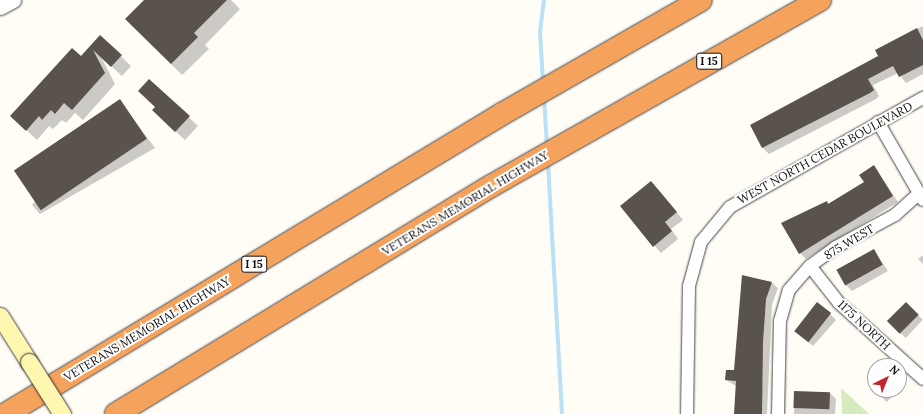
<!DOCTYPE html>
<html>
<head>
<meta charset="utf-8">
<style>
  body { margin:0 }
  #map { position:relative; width:923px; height:414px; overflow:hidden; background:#fffdf5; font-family:Lora,serif }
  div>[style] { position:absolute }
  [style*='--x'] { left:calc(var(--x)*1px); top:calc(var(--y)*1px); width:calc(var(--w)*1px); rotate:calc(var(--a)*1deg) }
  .green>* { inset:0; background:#d5ebbd }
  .shadow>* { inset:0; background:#0003; transform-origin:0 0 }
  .stream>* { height:4px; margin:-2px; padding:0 2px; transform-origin:2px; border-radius:2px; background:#b9e0f7 }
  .building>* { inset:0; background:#5a524d; transform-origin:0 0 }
  .roads { filter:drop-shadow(0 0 1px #444) drop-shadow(0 0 1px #444) }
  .minor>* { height:12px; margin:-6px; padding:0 6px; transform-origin:6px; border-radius:6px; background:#fff }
  .tertiary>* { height:15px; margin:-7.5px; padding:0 7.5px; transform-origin:7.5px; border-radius:7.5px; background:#fff }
  .secondary>* { height:17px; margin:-8.5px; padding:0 8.5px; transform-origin:8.5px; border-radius:8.5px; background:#fff6b0 }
  .motorway>* { height:22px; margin:-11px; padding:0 11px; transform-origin:11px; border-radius:11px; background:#f5a25d }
  .bridges { filter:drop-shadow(0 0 1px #333) drop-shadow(0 0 1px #333) }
  .secondary-bridge>* { height:17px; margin:-8.5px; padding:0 8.5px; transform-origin:8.5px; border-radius:8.5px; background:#fff6b0 }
  span { translate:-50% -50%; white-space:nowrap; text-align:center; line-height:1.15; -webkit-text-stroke:4px #fff; paint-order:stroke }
  .shield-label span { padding:1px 3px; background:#fff; border:1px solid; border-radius:3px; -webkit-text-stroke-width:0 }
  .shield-label { font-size:11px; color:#111; font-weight:700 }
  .street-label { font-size:12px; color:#111 }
  .north { position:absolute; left:867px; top:358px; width:40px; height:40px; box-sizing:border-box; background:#fff; border:1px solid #a0a0a0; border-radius:50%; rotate:43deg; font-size:11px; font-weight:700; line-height:16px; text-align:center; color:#111 }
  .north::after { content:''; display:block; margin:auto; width:14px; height:18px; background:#c4262e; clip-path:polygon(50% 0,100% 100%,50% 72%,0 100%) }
</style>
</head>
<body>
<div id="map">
  <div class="green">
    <i style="clip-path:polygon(841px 388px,869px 414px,842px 414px)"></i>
  </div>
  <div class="shadow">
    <i style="clip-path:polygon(145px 0,231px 0,240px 9px,205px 45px,209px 49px,182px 75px,126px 19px)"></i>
    <i style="clip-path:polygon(923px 26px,923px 74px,906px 83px,898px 73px,873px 85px,879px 96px,876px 99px,769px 154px,763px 148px,751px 125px,880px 57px,876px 50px)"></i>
    <i style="clip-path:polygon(101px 37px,131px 66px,122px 76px,101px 57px,115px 84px,83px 120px,75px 113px,66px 123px,62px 120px,53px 129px,49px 126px,37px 140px,22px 126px)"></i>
    <i style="clip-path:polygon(149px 80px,198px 126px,185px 140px,162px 119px)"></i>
    <i style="clip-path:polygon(120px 101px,155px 148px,40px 214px,32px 205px)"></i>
    <i style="clip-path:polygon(874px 166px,898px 202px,806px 259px,800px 253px,826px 202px,829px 204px,865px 183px)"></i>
    <i style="clip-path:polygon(658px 189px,683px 220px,671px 229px,678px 239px,661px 253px,621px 207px)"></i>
    <i style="clip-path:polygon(874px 250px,888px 271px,852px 291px,846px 285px)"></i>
    <i style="clip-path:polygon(923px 255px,923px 264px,918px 259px)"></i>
    <i style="clip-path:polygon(743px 276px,772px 283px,778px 288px,772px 305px,767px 414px,735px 414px,736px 386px,726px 380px,735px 371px)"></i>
    <i style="left:906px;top:304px;width:23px;height:25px;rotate:43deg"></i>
    <i style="clip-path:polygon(830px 314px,836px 320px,813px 346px,800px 335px)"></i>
    <i style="clip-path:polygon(899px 379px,903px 383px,899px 388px)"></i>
    <i style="clip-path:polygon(875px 382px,875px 390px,897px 390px,887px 402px,871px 387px)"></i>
    <i style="clip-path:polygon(795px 392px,830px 393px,836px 399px,835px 414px,794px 414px)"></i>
  </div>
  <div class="stream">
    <i style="--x:543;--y:82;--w:50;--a:-93.4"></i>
    <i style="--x:540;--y:32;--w:32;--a:-83"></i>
    <i style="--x:544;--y:97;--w:49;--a:86.5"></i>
    <i style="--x:548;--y:163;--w:251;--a:86.8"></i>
  </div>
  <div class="building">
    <i style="clip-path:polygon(144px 0,227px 0,194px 33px,198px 37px,171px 64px,125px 19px)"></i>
    <i style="clip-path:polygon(917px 28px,923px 40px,923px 65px,899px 77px,893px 66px,868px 79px,874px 90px,870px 93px,762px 148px,750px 125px,878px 56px,875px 50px)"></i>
    <i style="clip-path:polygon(100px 35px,122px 55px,111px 67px,93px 50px,105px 73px,72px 110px,64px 103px,55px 114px,51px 110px,42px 120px,39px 116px,26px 131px,10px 116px,72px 48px,81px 56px)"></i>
    <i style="clip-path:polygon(149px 79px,190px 116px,175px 132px,152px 110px,155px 107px,138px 91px)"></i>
    <i style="left:120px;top:99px;width:48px;height:128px;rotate:56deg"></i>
    <i style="clip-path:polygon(874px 165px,893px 196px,799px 254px,781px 223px,827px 201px,828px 204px,864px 182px,859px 175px)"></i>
    <i style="clip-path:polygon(651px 181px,677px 212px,665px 222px,672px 231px,653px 247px,620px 206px)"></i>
    <i style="left:874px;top:249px;width:18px;height:43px;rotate:61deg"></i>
    <i style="clip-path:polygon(742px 275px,772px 282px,766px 299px,763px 342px,762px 414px,734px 414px,736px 381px,725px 380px,726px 370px,734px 370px)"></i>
    <i style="left:817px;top:302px;width:18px;height:37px;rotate:38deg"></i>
    <i style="left:906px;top:302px;width:18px;height:27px;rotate:45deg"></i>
    <i style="left:794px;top:391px;width:36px;height:17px;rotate:2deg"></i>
  </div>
  <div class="roads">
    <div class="minor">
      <i style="--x:878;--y:122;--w:90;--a:60"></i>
      <i style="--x:810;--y:266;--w:47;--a:51.9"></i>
      <i style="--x:839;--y:303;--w:113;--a:42.1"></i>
      <i style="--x:687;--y:414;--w:128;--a:-89.1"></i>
      <i style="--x:689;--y:286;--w:46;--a:-74.7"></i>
      <i style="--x:701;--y:242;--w:45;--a:-50.4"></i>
      <i style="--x:730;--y:207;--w:222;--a:-29.5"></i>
      <i style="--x:778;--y:414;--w:93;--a:-88.8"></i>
      <i style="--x:780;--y:321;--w:32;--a:-74"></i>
      <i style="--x:789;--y:290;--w:32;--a:-49"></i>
      <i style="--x:810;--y:266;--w:32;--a:-36"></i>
      <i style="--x:836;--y:247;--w:67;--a:-28.5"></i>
      <i style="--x:895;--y:215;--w:30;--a:-42"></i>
    </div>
    <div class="tertiary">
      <i style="--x:0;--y:7;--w:15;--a:-28"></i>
    </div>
    <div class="secondary">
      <i style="--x:0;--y:316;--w:54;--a:57.8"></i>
    </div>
    <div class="motorway">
      <i style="--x:6;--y:414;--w:580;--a:-31.17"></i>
      <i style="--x:502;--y:114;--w:229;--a:-29.8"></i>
      <i style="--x:116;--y:414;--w:439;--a:-31.3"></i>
      <i style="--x:491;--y:186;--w:378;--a:-29.5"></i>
    </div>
  </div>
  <div class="bridges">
    <div class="secondary-bridge">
      <i style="--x:29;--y:362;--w:62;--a:57.6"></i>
    </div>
  </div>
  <div class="shield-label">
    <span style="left:709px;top:61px">I 15</span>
    <span style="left:254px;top:264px">I 15</span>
  </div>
  <div class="street-label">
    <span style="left:825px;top:153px;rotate:-29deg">WEST NORTH CEDAR BOULEVARD</span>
    <span style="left:465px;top:203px;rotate:-31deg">VETERANS MEMORIAL HIGHWAY</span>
    <span style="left:849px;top:242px;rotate:-31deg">875 WEST</span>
    <span style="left:864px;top:325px;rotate:43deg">1175 NORTH</span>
    <span style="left:147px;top:329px;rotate:-31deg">VETERANS MEMORIAL HIGHWAY</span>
  </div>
  <div class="north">N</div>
</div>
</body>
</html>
